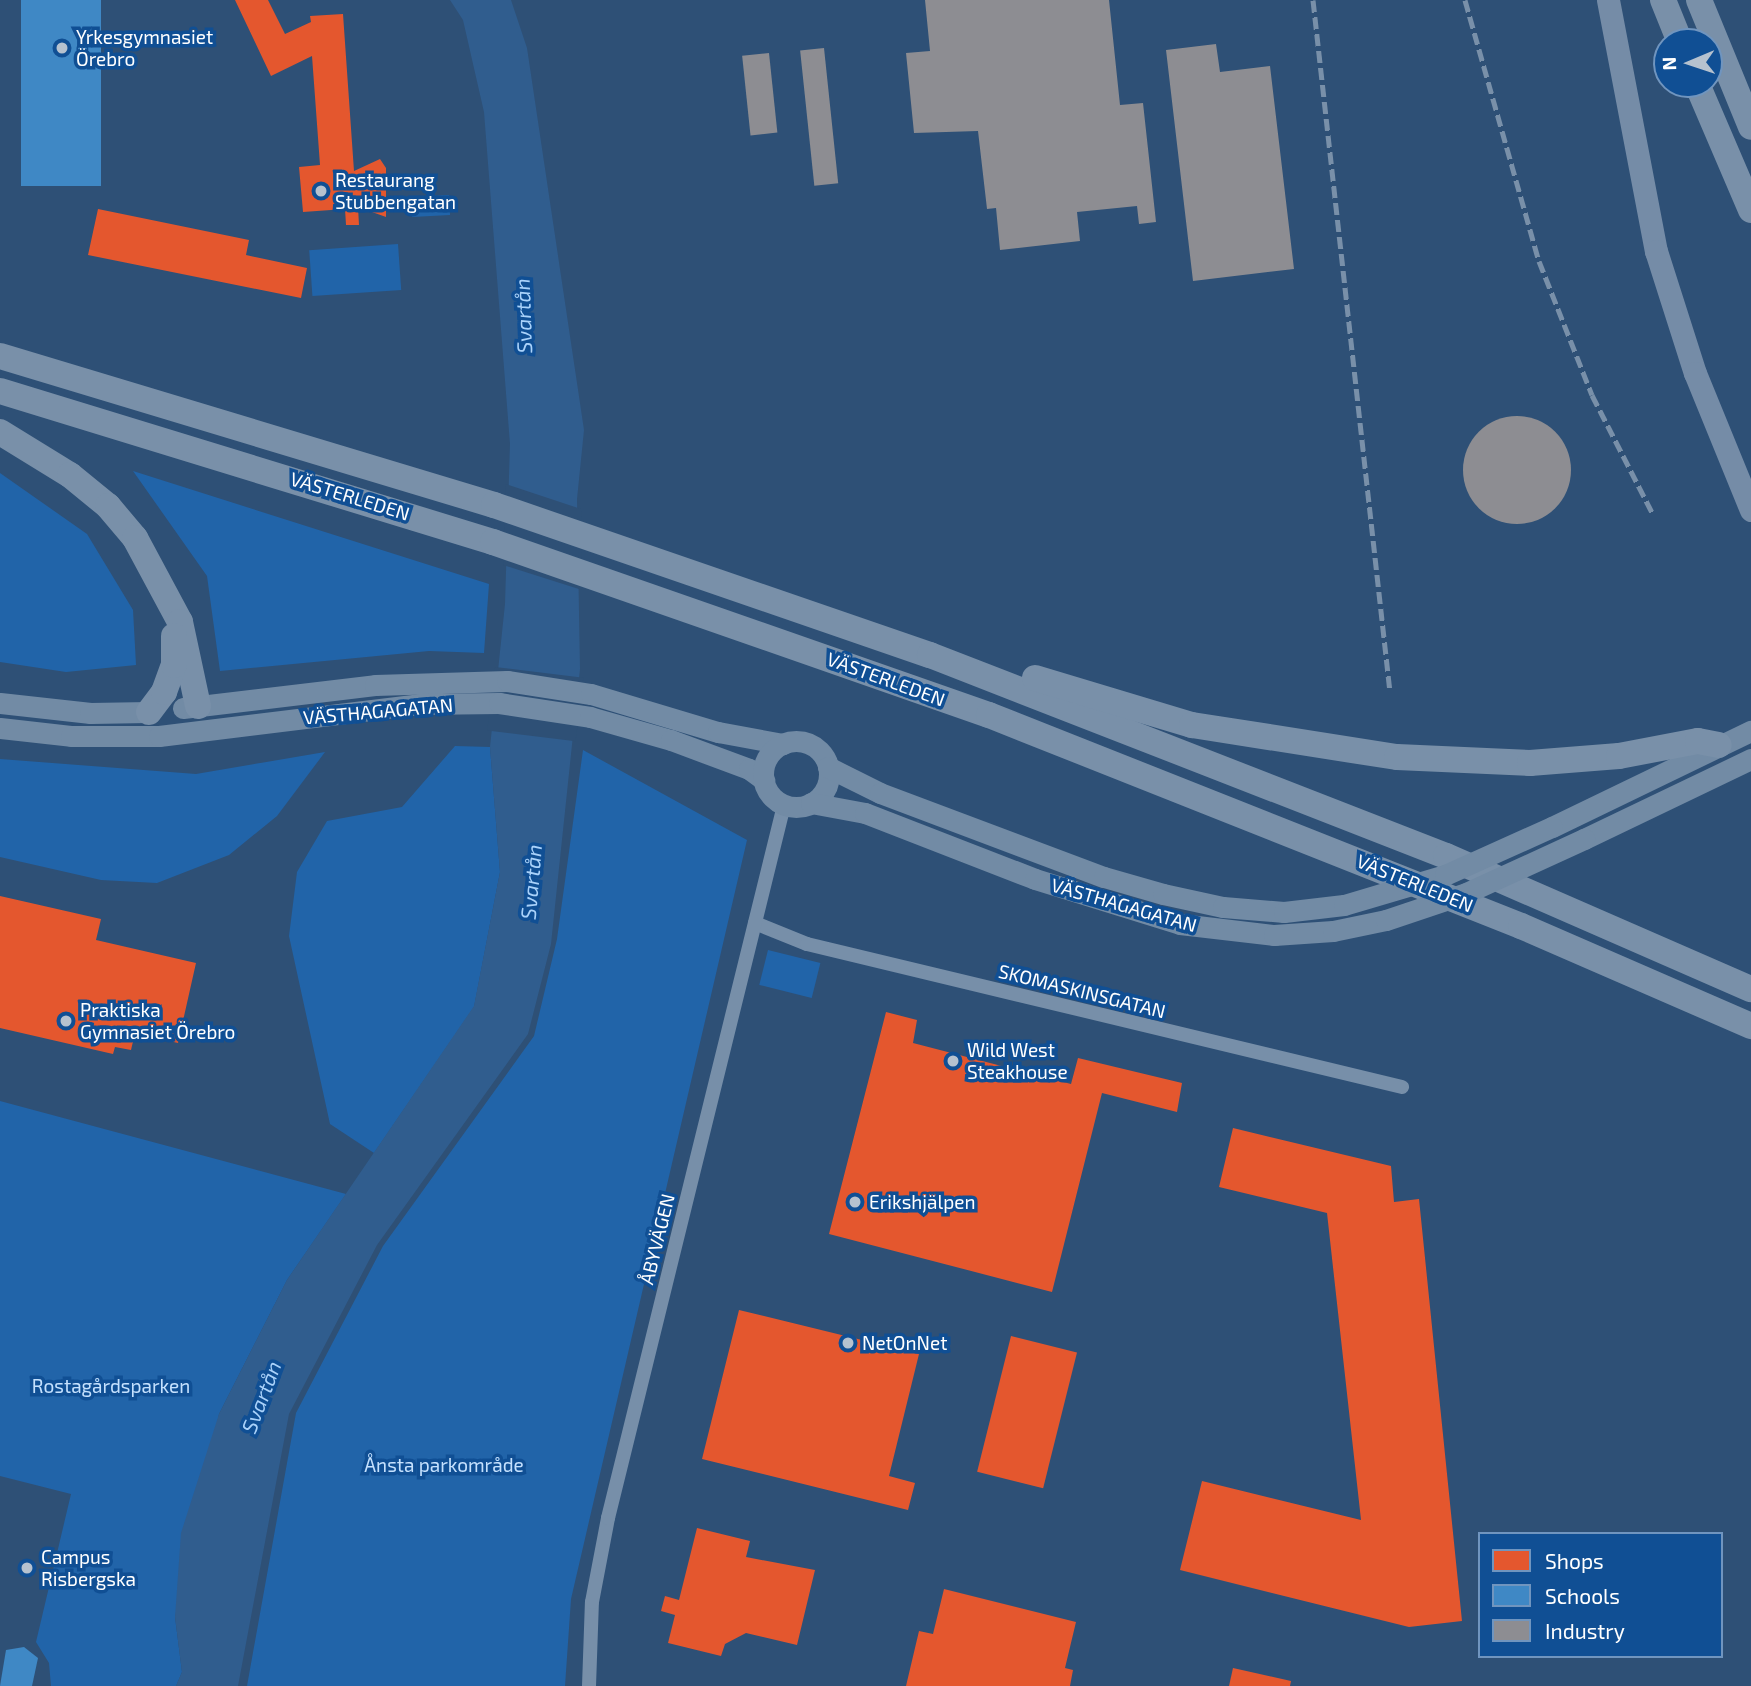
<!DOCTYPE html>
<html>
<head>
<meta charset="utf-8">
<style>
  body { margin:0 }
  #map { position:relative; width:1751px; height:1686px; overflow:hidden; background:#2e5076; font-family:"Exo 2",sans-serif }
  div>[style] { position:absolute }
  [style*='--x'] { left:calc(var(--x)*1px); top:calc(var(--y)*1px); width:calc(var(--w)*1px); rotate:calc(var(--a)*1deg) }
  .green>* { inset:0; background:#2164a9; transform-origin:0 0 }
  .water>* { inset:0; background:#305d8e }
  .pier>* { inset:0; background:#2e5076; transform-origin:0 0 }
  .shops>* { inset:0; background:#e4572e; transform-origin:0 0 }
  .schools>* { inset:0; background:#3f88c5; transform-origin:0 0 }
  .industry>* { inset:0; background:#8d8d92; transform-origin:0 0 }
  .round { border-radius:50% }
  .minor>* { height:14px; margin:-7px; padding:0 7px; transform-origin:7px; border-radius:7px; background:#778fa9 }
  .secondary>* { height:21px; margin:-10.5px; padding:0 10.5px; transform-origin:10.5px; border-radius:10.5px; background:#728ba5 }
  .secondary>.ring { margin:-10.5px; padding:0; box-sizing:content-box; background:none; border:21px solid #728ba5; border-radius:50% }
  .primary>* { height:23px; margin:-11.5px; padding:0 11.5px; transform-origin:11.5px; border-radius:11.5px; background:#758ca7 }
  .motorway>* { height:26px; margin:-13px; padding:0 13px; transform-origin:13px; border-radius:13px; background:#7990a9 }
  .rail>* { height:5px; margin-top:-2.5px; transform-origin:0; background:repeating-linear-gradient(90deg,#7990a9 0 12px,transparent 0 17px) }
  .secondary-bridge>* { height:21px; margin:-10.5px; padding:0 10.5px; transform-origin:10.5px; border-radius:10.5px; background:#728ba5 }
  .dots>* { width:19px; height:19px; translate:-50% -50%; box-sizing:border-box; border:4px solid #104f94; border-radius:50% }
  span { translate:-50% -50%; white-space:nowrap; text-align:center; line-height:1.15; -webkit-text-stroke:7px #104f94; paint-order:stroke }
  .poi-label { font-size:19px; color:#fff }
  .left { translate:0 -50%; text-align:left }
  .street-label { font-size:19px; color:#fff }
  .park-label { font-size:19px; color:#c5e1fe }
  .water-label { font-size:21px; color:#aad2fa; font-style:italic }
  .legend { position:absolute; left:1478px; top:1532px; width:245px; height:126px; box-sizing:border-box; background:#104f94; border:2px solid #7095bf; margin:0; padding:9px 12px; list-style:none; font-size:21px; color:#fff }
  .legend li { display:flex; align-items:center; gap:14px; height:35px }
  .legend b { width:35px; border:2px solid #7095bf }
  .north { position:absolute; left:1653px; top:28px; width:70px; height:70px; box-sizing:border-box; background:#104f94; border:2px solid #7095bf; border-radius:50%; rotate:268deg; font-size:19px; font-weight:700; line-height:28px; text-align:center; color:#fff }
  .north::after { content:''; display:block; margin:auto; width:24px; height:32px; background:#b6c2cf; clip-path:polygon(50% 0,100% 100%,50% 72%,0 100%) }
</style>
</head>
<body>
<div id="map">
  <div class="green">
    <i style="left:449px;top:195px;width:20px;height:38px;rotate:87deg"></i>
    <i style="left:398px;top:244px;width:46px;height:89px;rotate:86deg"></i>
    <i style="clip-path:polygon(133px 471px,489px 584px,484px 653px,429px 651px,220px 671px,207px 576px)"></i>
    <i style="clip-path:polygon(0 473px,87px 534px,133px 610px,136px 665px,66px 672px,0 662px)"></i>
    <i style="clip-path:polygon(455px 746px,490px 747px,500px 872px,474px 1007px,374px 1153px,330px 1124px,289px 936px,297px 872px,327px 821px,402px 807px)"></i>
    <i style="clip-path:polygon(583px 750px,747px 840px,571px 1599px,565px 1686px,247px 1686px,296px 1413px,383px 1246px,534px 1036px,557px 939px)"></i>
    <i style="clip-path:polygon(325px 752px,277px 816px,229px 855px,157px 883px,101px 880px,0 857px,0 759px,196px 774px)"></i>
    <i style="left:768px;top:950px;width:54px;height:36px;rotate:14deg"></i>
    <i style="clip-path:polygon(0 1101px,346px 1194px,287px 1280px,219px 1414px,175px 1617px,182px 1672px,176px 1686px,51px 1686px,49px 1663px,36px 1642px,71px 1494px,0 1476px)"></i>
  </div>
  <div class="water">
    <i style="clip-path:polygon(450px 0,511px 0,527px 48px,584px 430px,577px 499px,580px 669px,551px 944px,528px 1034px,377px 1245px,289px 1414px,238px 1686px,176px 1686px,182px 1672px,175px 1617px,181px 1533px,219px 1414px,287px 1280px,474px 1006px,500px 872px,490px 747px,505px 604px,510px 444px,484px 112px,463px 20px)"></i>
  </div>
  <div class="pier">
    <i style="clip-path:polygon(506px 484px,581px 509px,582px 590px,503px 565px)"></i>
    <i style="left:495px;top:667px;width:89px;height:64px;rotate:7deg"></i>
  </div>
  <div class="shops">
    <i style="clip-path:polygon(235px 0,268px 0,285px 34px,311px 22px,310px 16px,343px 14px,354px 171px,380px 159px,386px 168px,386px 217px,358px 207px,359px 225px,346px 225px,345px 209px,303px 212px,299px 167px,320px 165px,312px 56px,271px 76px)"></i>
    <i style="clip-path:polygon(98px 209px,249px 240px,246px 255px,307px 268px,301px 298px,88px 255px)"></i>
    <i style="clip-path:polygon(0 896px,101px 919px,96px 940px,196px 963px,178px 1043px,135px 1033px,131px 1050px,115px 1047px,113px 1054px,0 1028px)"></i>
    <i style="clip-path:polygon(886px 1012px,917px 1020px,913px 1043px,1071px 1084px,1078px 1058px,1182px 1083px,1177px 1112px,1102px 1093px,1052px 1292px,829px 1234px)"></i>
    <i style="clip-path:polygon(1233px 1128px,1391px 1166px,1394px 1202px,1419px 1199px,1462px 1621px,1409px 1627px,1180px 1570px,1202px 1481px,1361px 1520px,1327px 1213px,1219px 1187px)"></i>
    <i style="clip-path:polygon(739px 1310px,919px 1354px,889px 1476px,915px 1483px,908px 1510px,702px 1459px)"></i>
    <i style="left:1011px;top:1336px;width:68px;height:140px;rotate:14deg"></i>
    <i style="clip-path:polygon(697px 1528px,750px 1541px,746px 1557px,815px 1570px,797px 1645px,746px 1633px,725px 1644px,721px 1656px,668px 1643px,675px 1615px,661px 1611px,665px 1596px,679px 1600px)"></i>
    <i style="clip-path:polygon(944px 1589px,1076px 1622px,1065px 1668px,1073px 1670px,1070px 1686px,906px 1686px,919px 1631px,933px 1634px)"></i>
    <i style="clip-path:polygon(1233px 1668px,1291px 1681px,1290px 1686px,1229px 1686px)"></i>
  </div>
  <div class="schools">
    <i style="left:21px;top:0;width:80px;height:186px"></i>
    <i style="clip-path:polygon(24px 1647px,38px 1658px,32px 1686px,0 1686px,6px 1650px)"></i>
  </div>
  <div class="industry">
    <i style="clip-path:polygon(925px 0,1109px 0,1120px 105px,1143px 103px,1156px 222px,1139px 224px,1137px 206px,1077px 212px,1080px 241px,1000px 250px,996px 208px,987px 209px,978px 131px,914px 133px,906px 53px,930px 51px)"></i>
    <i style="clip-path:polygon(1216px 44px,1220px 72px,1270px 66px,1294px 269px,1193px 281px,1166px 50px)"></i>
    <i style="left:824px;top:48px;width:136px;height:24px;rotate:84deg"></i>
    <i style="left:769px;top:53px;width:80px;height:27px;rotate:84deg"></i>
    <i class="round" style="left:1463px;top:416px;width:108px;height:108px"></i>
  </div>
  <div class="minor">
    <i style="--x:755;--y:923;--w:56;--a:22"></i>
    <i style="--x:807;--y:944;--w:612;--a:13.51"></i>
    <i style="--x:589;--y:1686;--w:84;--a:-88"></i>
    <i style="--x:592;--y:1602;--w:86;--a:-79.2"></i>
    <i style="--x:608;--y:1518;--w:734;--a:-76.13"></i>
  </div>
  <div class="secondary">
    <i style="--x:0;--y:703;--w:91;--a:6.3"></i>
    <i style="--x:90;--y:713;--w:59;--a:-1"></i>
    <i style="--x:183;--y:708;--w:193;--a:-6.8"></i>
    <i style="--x:375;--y:685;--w:132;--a:-1.7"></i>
    <i style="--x:507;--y:681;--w:85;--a:8.8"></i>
    <i style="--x:591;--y:694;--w:133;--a:16.7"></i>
    <i style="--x:718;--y:732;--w:66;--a:10.5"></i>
    <i style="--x:0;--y:728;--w:71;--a:6.4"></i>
    <i style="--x:71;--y:736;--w:88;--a:0"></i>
    <i style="--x:159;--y:736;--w:262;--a:-7"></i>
    <i style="--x:419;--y:704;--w:80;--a:-0.7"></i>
    <i style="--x:499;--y:703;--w:92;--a:8.7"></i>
    <i style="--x:590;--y:717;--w:84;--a:15.9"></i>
    <i style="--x:671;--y:740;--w:83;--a:20.4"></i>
    <i style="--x:749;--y:769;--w:19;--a:36"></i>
    <i class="ring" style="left:763px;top:741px;width:45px;height:45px"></i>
    <i style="--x:828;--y:767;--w:58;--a:26.6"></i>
    <i style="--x:880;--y:793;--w:239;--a:20.6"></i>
    <i style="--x:1104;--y:877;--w:61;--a:16.1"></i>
    <i style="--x:1163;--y:894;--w:61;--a:12.2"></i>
    <i style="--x:1223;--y:907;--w:61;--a:4.7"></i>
    <i style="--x:1284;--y:912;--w:60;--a:-6.7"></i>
    <i style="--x:811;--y:803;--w:55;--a:10.5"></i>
    <i style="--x:865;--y:813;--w:182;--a:21.2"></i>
    <i style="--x:1035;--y:879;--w:152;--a:17.2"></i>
    <i style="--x:1180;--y:924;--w:95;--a:6.7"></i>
    <i style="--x:1274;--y:935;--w:59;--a:-3.9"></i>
    <i style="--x:1333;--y:931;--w:54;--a:-11.7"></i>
    <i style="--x:1552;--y:827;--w:221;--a:-25.8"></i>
    <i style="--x:1584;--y:839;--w:185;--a:-25.6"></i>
  </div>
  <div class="primary">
    <i style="--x:1608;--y:0;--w:256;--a:79.2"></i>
    <i style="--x:1656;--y:251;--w:128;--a:72.3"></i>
    <i style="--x:1695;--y:373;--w:148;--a:67.8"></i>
  </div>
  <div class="motorway">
    <i style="--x:1663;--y:0;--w:45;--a:68"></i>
    <i style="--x:1699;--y:0;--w:137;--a:67.7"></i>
    <i style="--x:1697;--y:84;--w:137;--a:66.8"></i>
    <i style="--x:0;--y:356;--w:516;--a:16.78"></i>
    <i style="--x:494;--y:505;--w:461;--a:19"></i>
    <i style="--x:930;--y:655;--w:554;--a:21.28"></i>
    <i style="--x:1446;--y:856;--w:333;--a:23.6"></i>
    <i style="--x:0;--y:391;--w:516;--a:17.03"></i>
    <i style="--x:493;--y:542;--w:525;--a:19.23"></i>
    <i style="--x:989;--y:715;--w:572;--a:21.63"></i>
    <i style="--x:1521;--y:926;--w:251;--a:23.5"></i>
    <i style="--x:0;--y:432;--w:82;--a:31.6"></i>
    <i style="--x:70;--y:475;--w:49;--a:39.2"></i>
    <i style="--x:108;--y:506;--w:42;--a:49.8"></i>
    <i style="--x:135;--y:538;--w:95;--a:61.8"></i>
    <i style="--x:180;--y:622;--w:86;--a:77.9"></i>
    <i style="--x:1035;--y:678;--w:164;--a:16.7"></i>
    <i style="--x:1192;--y:725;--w:207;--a:8.9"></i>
    <i style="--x:1397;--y:757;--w:133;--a:2.6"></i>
    <i style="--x:1530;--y:763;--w:89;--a:-4.5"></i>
    <i style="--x:1619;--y:756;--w:80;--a:-10.8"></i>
    <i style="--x:1698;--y:741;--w:21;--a:11"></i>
    <i style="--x:149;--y:712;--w:25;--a:-53"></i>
    <i style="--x:164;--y:692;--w:29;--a:-70"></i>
    <i style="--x:174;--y:665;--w:29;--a:-90"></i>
  </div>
  <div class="rail">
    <i style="--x:1313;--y:0;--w:696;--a:83.65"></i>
    <i style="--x:1465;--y:0;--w:271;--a:74.2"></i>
    <i style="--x:1539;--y:261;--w:144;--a:68.4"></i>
    <i style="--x:1592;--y:395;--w:134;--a:62.9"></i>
  </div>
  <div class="secondary-bridge">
    <i style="--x:1344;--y:905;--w:105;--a:-16.5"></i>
    <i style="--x:1445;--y:875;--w:117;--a:-24.2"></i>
    <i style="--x:1386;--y:920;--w:84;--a:-18.6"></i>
    <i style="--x:1466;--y:893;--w:130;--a:-24.6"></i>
  </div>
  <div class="dots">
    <i style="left:62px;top:48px;background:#b6c2cf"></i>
    <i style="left:321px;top:191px;background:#b6c2cf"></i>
    <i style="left:66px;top:1021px;background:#b6c2cf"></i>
    <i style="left:953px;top:1061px;background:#b6c2cf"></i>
    <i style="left:855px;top:1202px;background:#b6c2cf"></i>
    <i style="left:848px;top:1343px;background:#b6c2cf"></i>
    <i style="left:27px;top:1568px;background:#b6c2cf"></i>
  </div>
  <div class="poi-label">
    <span class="left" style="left:76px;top:48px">Yrkesgymnasiet<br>Örebro</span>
    <span class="left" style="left:335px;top:191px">Restaurang<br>Stubbengatan</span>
    <span class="left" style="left:80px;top:1021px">Praktiska<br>Gymnasiet Örebro</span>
    <span class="left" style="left:967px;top:1061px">Wild West<br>Steakhouse</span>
    <span class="left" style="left:869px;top:1202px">Erikshjälpen</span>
    <span class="left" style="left:862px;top:1343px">NetOnNet</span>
    <span class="left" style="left:41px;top:1568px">Campus<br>Risbergska</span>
  </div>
  <div class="street-label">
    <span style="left:350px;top:496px;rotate:17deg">VÄSTERLEDEN</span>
    <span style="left:886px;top:679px;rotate:20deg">VÄSTERLEDEN</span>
    <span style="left:378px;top:711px;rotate:-5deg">VÄSTHAGAGATAN</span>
    <span style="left:1415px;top:883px;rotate:22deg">VÄSTERLEDEN</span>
    <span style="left:1124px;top:905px;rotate:16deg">VÄSTHAGAGATAN</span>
    <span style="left:1082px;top:991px;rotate:14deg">SKOMASKINSGATAN</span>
    <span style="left:657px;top:1239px;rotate:-76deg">ÅBYVÄGEN</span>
  </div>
  <div class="park-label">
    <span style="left:111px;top:1386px">Rostagårdsparken</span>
    <span style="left:444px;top:1465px">Ånsta parkområde</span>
  </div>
  <div class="water-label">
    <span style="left:523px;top:316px;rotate:-92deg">Svartån</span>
    <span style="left:531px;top:882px;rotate:-85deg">Svartån</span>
    <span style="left:261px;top:1397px;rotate:-69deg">Svartån</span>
  </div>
  <ul class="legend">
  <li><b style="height:19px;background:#e4572e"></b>Shops</li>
  <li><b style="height:19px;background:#3f88c5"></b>Schools</li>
  <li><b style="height:19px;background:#8d8d92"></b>Industry</li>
  </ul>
  <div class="north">N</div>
</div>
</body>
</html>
